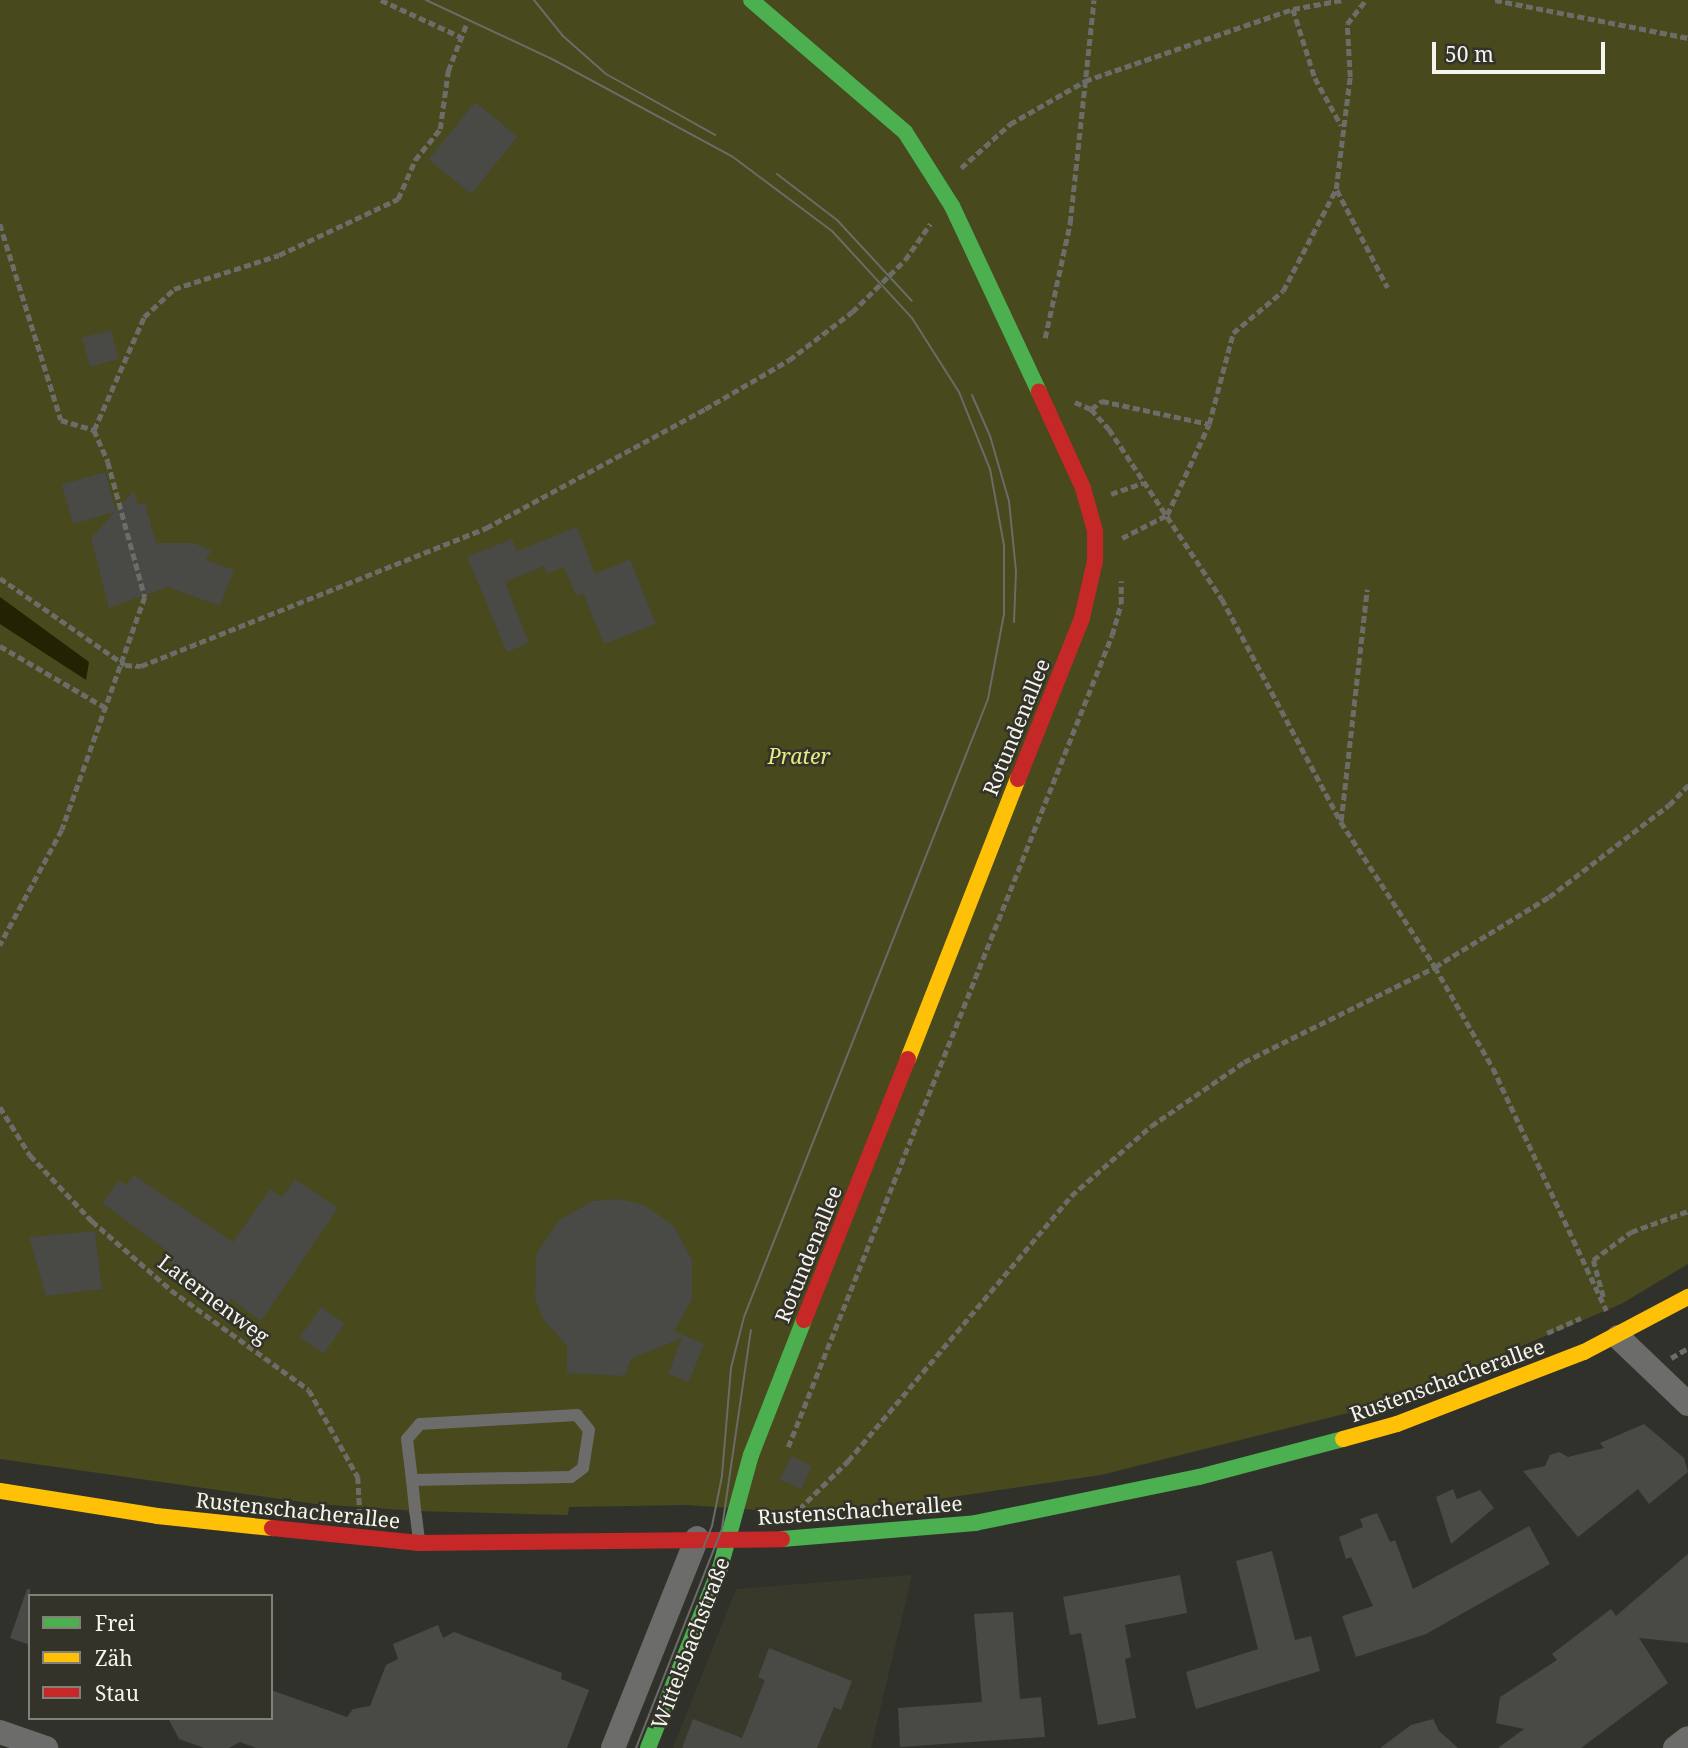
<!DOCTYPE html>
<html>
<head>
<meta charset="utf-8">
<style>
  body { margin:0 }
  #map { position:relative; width:1688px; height:1748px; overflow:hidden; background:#31312c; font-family:"Noto Serif",serif }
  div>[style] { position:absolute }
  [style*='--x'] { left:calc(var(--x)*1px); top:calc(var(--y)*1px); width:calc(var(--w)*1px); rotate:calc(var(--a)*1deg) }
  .built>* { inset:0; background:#39392b }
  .green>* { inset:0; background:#48491c }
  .water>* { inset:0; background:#232304 }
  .building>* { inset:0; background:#494945; transform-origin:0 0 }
  .path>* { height:4.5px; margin-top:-2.25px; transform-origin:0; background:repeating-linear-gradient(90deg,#6c6c68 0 7px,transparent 0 10.5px) }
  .lane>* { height:12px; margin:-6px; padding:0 6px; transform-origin:6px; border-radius:6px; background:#6c6c6b }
  .street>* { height:24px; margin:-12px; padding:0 12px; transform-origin:12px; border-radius:12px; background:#6c6c6b }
  .fast>* { height:16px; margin:-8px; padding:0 8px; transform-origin:8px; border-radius:8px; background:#4caf50 }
  .slow>* { height:16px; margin:-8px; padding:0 8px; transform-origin:8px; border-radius:8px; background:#ffc107 }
  .jam>* { height:16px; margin:-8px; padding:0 8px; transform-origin:8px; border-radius:8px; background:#c62828 }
  .tram>* { height:2px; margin:-1px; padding:0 1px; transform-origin:1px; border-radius:1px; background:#6b6b68 }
  span { translate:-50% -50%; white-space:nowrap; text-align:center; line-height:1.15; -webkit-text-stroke:5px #33332a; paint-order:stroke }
  .street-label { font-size:21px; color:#f5f5ef }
  .park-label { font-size:21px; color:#e8ea84; font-style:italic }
  .legend { position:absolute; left:28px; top:1594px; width:245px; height:126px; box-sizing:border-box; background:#33332a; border:2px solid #818179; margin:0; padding:9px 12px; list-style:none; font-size:21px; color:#f5f5ef }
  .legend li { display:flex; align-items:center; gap:14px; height:35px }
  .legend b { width:35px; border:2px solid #818179 }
  .scale { position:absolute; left:1432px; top:42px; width:173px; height:32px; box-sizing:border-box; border:4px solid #f5f5ef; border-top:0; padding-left:9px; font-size:21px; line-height:24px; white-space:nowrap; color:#f5f5ef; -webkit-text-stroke:5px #33332a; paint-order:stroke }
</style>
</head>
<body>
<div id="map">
  <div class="built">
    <i style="clip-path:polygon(912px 1575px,871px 1748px,673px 1748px,736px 1589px)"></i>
  </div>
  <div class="green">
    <i style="clip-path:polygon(0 0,1688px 0,1688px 1264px,1621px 1304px,1384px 1404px,1101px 1475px,830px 1515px,687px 1505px,569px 1507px,568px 1515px,415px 1511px,316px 1504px,0 1459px)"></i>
  </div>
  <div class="water">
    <i style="clip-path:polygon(0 597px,89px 662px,86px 680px,0 624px)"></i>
  </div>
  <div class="building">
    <i style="left:475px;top:102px;width:55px;height:74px;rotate:39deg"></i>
    <i style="left:111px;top:330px;width:30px;height:30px;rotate:75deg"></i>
    <i style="left:105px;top:472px;width:41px;height:45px;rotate:74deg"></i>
    <i style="clip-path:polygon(134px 491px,138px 505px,145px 503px,156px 543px,194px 543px,211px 550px,206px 560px,234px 570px,220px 606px,168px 587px,109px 608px,91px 538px)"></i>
    <i style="clip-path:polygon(577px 527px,595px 574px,630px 559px,656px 624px,604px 644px,583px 593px,576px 596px,564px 567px,547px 574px,544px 566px,505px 582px,529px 643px,507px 652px,467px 557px,512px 539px,517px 551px)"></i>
    <i style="clip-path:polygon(134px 1175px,233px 1242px,270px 1189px,282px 1197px,295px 1179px,338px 1208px,261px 1321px,231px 1299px,227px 1304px,163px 1257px,167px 1251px,102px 1203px,119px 1180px,126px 1185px)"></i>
    <i style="clip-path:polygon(621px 1199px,644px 1205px,673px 1225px,692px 1260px,692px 1299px,674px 1331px,704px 1344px,689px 1382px,668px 1374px,682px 1338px,631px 1359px,625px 1376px,567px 1373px,567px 1346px,543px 1319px,535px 1299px,536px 1255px,558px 1221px,592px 1201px)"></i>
    <i style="clip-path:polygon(95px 1231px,102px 1289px,46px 1296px,29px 1237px)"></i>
    <i style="left:321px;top:1307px;width:29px;height:37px;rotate:35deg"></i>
    <i style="clip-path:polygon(1644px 1424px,1684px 1458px,1688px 1472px,1649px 1504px,1638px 1489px,1578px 1537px,1523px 1471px,1545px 1466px,1550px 1455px,1559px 1452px,1568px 1457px,1604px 1448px,1600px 1443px)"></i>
    <i style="left:791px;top:1456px;width:23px;height:26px;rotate:25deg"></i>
    <i style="clip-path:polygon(1453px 1489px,1457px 1499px,1480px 1490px,1494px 1508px,1451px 1544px,1436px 1497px)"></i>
    <i style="clip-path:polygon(1377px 1513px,1390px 1542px,1395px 1540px,1413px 1589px,1529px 1526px,1550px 1564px,1426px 1634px,1356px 1657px,1342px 1616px,1373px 1606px,1351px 1557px,1346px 1559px,1339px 1537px,1363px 1527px,1360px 1519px)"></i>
    <i style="clip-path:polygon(1272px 1551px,1295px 1640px,1311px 1636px,1320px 1671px,1196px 1709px,1186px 1672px,1258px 1649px,1236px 1561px)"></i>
    <i style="clip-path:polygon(1688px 1554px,1688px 1643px,1639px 1638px,1668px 1683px,1581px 1748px,1498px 1748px,1524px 1729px,1496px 1723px,1500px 1697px,1557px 1660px,1552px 1654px,1611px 1609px,1616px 1616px)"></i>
    <i style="clip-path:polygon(1180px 1575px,1187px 1613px,1125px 1625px,1131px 1657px,1125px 1659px,1136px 1718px,1098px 1725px,1081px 1633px,1070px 1635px,1063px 1597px)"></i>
    <i style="clip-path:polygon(27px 1589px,30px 1589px,30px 1645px,10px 1638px)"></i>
    <i style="clip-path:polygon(1013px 1612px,1020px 1699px,1041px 1697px,1045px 1737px,900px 1747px,898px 1708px,982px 1702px,974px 1614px)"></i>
    <i style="clip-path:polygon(438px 1625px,443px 1638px,454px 1632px,562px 1673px,561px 1679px,589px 1690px,567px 1748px,256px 1748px,240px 1742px,229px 1748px,204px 1748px,179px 1739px,168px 1718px,271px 1718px,271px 1690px,347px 1717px,353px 1709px,370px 1706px,386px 1665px,398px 1659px,393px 1644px)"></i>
    <i style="clip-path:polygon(769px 1648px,852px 1681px,841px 1710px,834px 1707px,817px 1748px,682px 1748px,693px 1719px,742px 1738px,765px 1680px,758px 1677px)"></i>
    <i style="clip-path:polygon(1433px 1719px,1439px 1731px,1458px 1748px,1380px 1748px,1411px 1725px)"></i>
  </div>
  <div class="path">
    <i style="--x:381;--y:0;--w:88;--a:24.8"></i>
    <i style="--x:1495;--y:0;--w:197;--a:11.1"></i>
    <i style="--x:1293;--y:9;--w:72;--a:72.3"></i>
    <i style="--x:1315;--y:78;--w:54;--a:61"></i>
    <i style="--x:961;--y:168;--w:66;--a:-41.9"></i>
    <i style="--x:1010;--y:124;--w:86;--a:-29.8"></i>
    <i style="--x:1085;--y:81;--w:220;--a:-19.1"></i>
    <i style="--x:1293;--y:9;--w:50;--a:-10.4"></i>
    <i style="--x:1337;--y:190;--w:110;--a:62.5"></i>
    <i style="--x:0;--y:224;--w:205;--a:72.7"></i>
    <i style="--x:61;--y:420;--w:34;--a:17"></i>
    <i style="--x:94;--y:430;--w:35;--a:66"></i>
    <i style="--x:108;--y:462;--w:140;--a:74.7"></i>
    <i style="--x:145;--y:597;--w:247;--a:109.6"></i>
    <i style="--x:62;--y:830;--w:131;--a:118.3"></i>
    <i style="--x:1045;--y:338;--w:118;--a:-77.7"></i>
    <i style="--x:1070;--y:223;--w:224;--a:-83.9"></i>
    <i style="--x:1075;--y:402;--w:17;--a:24"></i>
    <i style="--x:1091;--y:409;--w:27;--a:48"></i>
    <i style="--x:1109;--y:429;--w:204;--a:56.4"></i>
    <i style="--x:1222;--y:599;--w:253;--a:61.9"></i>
    <i style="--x:1341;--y:822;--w:173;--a:57"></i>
    <i style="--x:1435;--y:967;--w:116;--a:60.1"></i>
    <i style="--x:1493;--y:1068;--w:268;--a:64.9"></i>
    <i style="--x:1091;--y:409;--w:14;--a:-36"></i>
    <i style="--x:1102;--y:401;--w:109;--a:12.1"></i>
    <i style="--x:94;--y:430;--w:124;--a:-66.1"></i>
    <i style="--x:144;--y:317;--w:41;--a:-43"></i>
    <i style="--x:174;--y:289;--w:110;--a:-17.9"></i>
    <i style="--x:279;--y:255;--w:132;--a:-25.2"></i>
    <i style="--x:398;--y:199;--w:43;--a:-66.4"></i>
    <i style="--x:415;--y:160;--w:40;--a:-51"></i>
    <i style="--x:440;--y:129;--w:59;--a:-82.1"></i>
    <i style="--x:448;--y:71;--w:49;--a:-68.6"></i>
    <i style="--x:1111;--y:494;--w:34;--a:-19"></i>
    <i style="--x:1122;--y:538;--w:51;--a:-27.1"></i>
    <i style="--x:1167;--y:515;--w:100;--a:-65.2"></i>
    <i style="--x:1209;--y:424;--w:94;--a:-75.2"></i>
    <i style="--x:1233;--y:333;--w:65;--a:-40"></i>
    <i style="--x:1283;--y:291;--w:115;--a:-62.5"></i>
    <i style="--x:1336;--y:189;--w:113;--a:-82.9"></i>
    <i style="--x:1350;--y:77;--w:53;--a:-93.2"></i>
    <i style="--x:1347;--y:24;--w:31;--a:-52"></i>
    <i style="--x:0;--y:578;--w:152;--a:34.8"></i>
    <i style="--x:125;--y:665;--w:16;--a:4"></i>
    <i style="--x:141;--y:666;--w:372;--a:-21.8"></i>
    <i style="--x:486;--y:528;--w:249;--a:-28.5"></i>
    <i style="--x:705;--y:409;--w:97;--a:-30.3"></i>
    <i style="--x:789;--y:360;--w:79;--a:-37.3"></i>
    <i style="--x:852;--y:312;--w:74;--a:-44.5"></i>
    <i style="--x:905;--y:260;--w:44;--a:-55.2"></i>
    <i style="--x:0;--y:646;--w:125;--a:30.3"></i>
    <i style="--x:1341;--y:821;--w:233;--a:-83.6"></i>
    <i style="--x:0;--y:1107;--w:57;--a:58"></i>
    <i style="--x:30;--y:1155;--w:91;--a:46.8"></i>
    <i style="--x:92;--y:1221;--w:105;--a:41.1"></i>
    <i style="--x:171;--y:1290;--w:170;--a:35.9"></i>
    <i style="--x:309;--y:1390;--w:100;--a:60.6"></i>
    <i style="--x:358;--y:1477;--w:33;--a:87"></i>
    <i style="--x:1603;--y:1297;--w:38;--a:-105"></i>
    <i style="--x:1593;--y:1260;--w:47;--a:-36.4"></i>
    <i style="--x:1631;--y:1232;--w:61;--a:-20.2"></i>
    <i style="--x:1547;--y:1333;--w:37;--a:-24"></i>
    <i style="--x:1671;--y:1358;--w:20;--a:-30"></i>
    <i style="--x:788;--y:1447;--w:874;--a:-68.25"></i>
    <i style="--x:1112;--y:635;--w:32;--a:-74"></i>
    <i style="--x:1121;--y:604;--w:23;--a:-90"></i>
    <i style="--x:799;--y:1509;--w:69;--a:-44.4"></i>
    <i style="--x:848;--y:1461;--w:346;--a:-49.9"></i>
    <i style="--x:1071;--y:1196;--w:106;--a:-41.2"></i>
    <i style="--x:1151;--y:1126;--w:113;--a:-34.5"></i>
    <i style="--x:1244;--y:1062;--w:213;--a:-26.4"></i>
    <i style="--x:1435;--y:967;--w:134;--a:-31.6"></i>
    <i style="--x:1549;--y:897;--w:151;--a:-37.5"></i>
    <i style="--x:1669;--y:805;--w:28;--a:-46"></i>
  </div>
  <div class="lane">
    <i style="--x:412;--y:1480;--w:159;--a:-1.1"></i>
    <i style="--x:571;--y:1477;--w:15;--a:-37"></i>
    <i style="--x:583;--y:1468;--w:38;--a:-81"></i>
    <i style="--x:589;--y:1430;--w:19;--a:-129"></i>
    <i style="--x:577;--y:1415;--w:157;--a:176.7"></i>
    <i style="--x:420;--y:1424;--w:20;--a:131"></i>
    <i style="--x:407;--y:1439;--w:41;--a:83"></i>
    <i style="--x:412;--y:1480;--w:31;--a:84"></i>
    <i style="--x:415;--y:1511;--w:5;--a:79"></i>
    <i style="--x:416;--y:1516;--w:23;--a:83"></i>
  </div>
  <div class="street">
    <i style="--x:1618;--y:1337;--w:97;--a:43.7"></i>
    <i style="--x:0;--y:1732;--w:49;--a:19.2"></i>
    <i style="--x:613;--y:1748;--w:226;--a:-68.2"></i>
    <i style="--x:1675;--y:1748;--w:16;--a:-38"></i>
  </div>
  <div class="fast">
    <i style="--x:751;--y:0;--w:203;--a:40.6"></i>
    <i style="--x:905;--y:132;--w:88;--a:57.6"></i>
    <i style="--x:952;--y:206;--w:205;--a:64.9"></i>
    <i style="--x:782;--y:1539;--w:194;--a:-4.7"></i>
    <i style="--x:975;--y:1523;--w:229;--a:-11.6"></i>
    <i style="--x:1199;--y:1477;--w:149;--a:-14.8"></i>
    <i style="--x:648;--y:1748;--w:194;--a:-68.2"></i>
    <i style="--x:720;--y:1568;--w:117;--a:-74.7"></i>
    <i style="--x:751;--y:1455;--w:145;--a:-68.6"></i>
  </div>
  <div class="slow">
    <i style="--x:908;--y:1059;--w:301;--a:-68.6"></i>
    <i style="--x:1343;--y:1439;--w:56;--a:-15.5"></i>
    <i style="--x:1397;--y:1424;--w:200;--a:-21.1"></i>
    <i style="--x:1584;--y:1352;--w:118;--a:-27.9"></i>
    <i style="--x:0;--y:1491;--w:159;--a:9"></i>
    <i style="--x:157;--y:1516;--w:116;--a:6"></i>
  </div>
  <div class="jam">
    <i style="--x:1018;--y:779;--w:173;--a:-68.3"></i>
    <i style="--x:1082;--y:618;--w:58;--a:-77.2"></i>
    <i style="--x:1095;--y:561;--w:30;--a:-90"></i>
    <i style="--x:1095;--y:531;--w:45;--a:-105.6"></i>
    <i style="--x:1083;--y:488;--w:106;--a:-114.6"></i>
    <i style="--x:804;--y:1320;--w:281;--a:-68.3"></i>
    <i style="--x:272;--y:1528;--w:148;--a:5.8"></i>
    <i style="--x:419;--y:1543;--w:363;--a:-0.6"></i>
  </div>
  <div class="tram">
    <i style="--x:426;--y:0;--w:137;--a:25.1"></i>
    <i style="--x:550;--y:58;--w:208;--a:28.4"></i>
    <i style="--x:733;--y:157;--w:124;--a:36.8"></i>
    <i style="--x:832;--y:231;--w:118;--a:47.4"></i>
    <i style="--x:912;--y:318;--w:88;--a:57.6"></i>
    <i style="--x:959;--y:392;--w:83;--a:68.1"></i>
    <i style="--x:990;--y:469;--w:77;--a:79.6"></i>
    <i style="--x:1004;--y:545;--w:69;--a:90"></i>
    <i style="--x:1004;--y:614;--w:86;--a:100.7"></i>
    <i style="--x:988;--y:699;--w:664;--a:111.55"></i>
    <i style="--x:744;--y:1317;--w:53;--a:104.3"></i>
    <i style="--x:731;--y:1368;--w:108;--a:94.8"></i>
    <i style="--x:722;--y:1476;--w:51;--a:101.3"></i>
    <i style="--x:712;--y:1526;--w:239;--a:111.6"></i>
    <i style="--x:534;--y:0;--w:46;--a:51.1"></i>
    <i style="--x:563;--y:36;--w:57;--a:41.5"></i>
    <i style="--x:606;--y:74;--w:125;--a:29.2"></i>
    <i style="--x:777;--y:174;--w:76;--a:37.5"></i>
    <i style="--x:837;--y:220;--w:110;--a:47.2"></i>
    <i style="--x:972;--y:395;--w:45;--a:66.3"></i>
    <i style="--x:990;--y:436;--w:68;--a:73.7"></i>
    <i style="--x:1009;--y:501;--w:70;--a:84.3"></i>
    <i style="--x:1016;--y:571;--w:51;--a:92.2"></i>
    <i style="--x:636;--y:1748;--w:236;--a:-68.6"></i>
    <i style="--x:722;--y:1528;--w:200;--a:-81.7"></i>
  </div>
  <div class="street-label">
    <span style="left:1016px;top:727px;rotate:-68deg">Rotundenallee</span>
    <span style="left:808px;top:1254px;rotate:-68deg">Rotundenallee</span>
    <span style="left:214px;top:1299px;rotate:37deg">Laternenweg</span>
    <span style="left:1447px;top:1380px;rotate:-20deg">Rustenschacherallee</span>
    <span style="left:298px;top:1510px;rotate:6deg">Rustenschacherallee</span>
    <span style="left:860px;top:1510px;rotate:-4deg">Rustenschacherallee</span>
    <span style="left:690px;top:1643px;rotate:-69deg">Wittelsbachstraße</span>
  </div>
  <div class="park-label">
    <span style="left:799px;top:756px">Prater</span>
  </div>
  <ul class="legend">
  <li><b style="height:9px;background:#4caf50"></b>Frei</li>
  <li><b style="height:9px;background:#ffc107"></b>Zäh</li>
  <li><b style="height:9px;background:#c62828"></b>Stau</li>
  </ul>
  <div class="scale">50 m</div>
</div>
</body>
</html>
